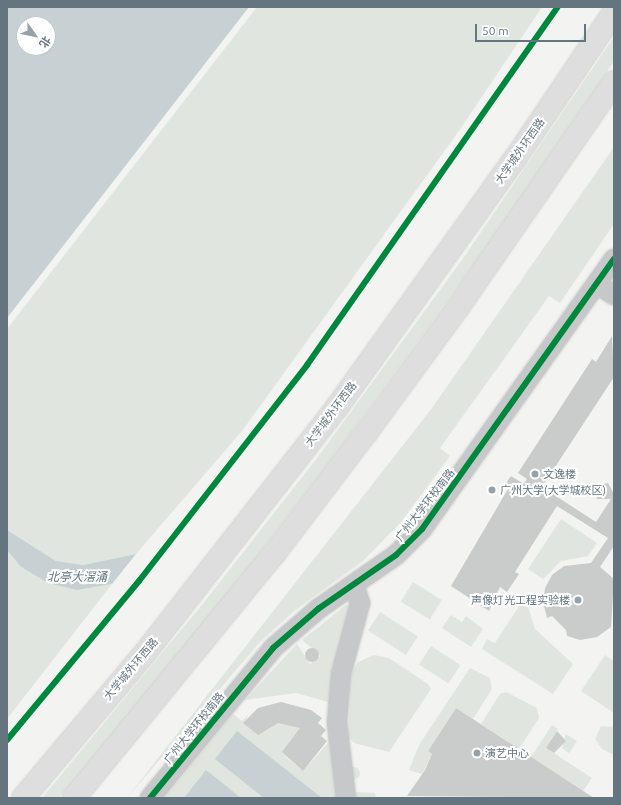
<!DOCTYPE html>
<html>
<head>
<meta charset="utf-8">
<style>
  body { margin:0 }
  #map { position:relative; width:621px; height:805px; overflow:hidden; background:#f3f3f1; font-family:Ubuntu,"Noto Sans SC",sans-serif }
  div>[style] { position:absolute }
  [style*='--x'] { left:calc(var(--x)*1px); top:calc(var(--y)*1px); width:calc(var(--w)*1px); rotate:calc(var(--a)*1deg) }
  .green>* { inset:0; background:#e1e5df; transform-origin:0 0 }
  .round { border-radius:50% }
  .water>* { inset:0; background:#c7d0d2 }
  .building>* { inset:0; background:#cacbcb }
  .roads { filter:drop-shadow(0 0 1px #d0d0d0) drop-shadow(0 0 1px #d0d0d0) }
  .minor>* { height:20px; margin:-10px; padding:0 10px; transform-origin:10px; border-radius:10px; background:#c7c8c9 }
  .major>* { height:22px; margin:-11px; padding:0 11px; transform-origin:11px; border-radius:11px; background:#dddedd }
  .cycleway>* { height:6px; margin:-3px; padding:0 3px; transform-origin:3px; border-radius:3px; background:#00873e }
  .dots>* { width:11px; height:11px; translate:-50% -50%; box-sizing:border-box; border:2px solid #fff; border-radius:50% }
  span { translate:-50% -50%; white-space:nowrap; text-align:center; line-height:1.15; -webkit-text-stroke:4px #fff; paint-order:stroke }
  .street-label { font-size:11px; color:#647580 }
  .poi-label { font-size:11px; color:#647580 }
  .left { translate:0 -50%; text-align:left }
  .right { translate:-100% -50%; text-align:right }
  .water-label { font-size:12px; color:#60777e; font-style:italic }
  .frame { position:absolute; inset:0; border:8px solid #647580; pointer-events:none }
  .north { position:absolute; left:16px; top:16px; width:40px; height:40px; box-sizing:border-box; background:#fff; border:1px solid #c1c8cc; border-radius:50%; rotate:123deg; font-size:11px; font-weight:700; line-height:16px; text-align:center; color:#647580 }
  .north::after { content:''; display:block; margin:auto; width:14px; height:18px; background:#96a1a8; clip-path:polygon(50% 0,100% 100%,50% 72%,0 100%) }
  .scale { position:absolute; left:475px; top:24px; width:111px; height:18px; box-sizing:border-box; border:2px solid #647580; border-top:0; padding-left:5px; font-size:12px; line-height:14px; white-space:nowrap; color:#647580; -webkit-text-stroke:3px #fff; paint-order:stroke }
</style>
</head>
<body>
<div id="map">
  <div class="green">
    <i style="clip-path:polygon(257px 7px,542px 7px,461px 128px,242px 431px,136px 554px,83px 565px,56px 561px,7px 530px,7px 329px)"></i>
    <i style="clip-path:polygon(614px 37px,614px 61px,606px 73px,482px 253px,342px 445px,251px 564px,70px 785px,59px 798px,42px 798px,201px 606px,320px 454px,464px 257px)"></i>
    <i style="clip-path:polygon(614px 147px,614px 224px,560px 303px,549px 296px,440px 448px,450px 456px,401px 522px,363px 561px,293px 612px,260px 642px,127px 798px,432px 408px)"></i>
    <i style="clip-path:polygon(561px 519px,597px 543px,588px 556px,561px 561px,543px 579px,528px 569px)"></i>
    <i style="clip-path:polygon(7px 550px,20px 566px,77px 590px,112px 584px,7px 719px)"></i>
    <i style="left:413px;top:582px;width:34px;height:23px;rotate:32deg"></i>
    <i style="clip-path:polygon(525px 597px,535px 629px,573px 664px,553px 694px,482px 649px,487px 639px,495px 643px)"></i>
    <i style="clip-path:polygon(346px 605px,350px 605px,332px 703px,296px 693px,245px 700px,297px 644px,310px 664px,321px 656px,302px 640px)"></i>
    <i style="left:380px;top:612px;width:45px;height:22px;rotate:33deg"></i>
    <i style="clip-path:polygon(451px 615px,462px 622px,466px 616px,483px 629px,471px 647px,442px 628px)"></i>
    <i style="left:431px;top:646px;width:35px;height:22px;rotate:33deg"></i>
    <i style="clip-path:polygon(374px 655px,389px 658px,428px 684px,431px 689px,389px 752px,354px 743px,348px 737px,351px 673px,358px 662px)"></i>
    <i style="clip-path:polygon(605px 655px,614px 661px,614px 713px,581px 691px)"></i>
    <i style="clip-path:polygon(470px 668px,490px 678px,492px 689px,473px 719px,456px 708px,428px 751px,432px 754px,422px 774px,409px 770px,419px 745px)"></i>
    <i style="clip-path:polygon(506px 692px,537px 708px,539px 718px,519px 749px,481px 724px,500px 694px)"></i>
    <i style="clip-path:polygon(233px 714px,242px 721px,249px 714px,244px 723px,285px 723px,300px 728px,286px 757px,303px 771px,328px 743px,328px 728px,341px 798px,164px 798px)"></i>
    <i style="clip-path:polygon(552px 725px,558px 729px,546px 748px,592px 778px,583px 791px,531px 757px)"></i>
    <i style="clip-path:polygon(601px 726px,614px 727px,614px 755px,602px 749px,595px 739px)"></i>
    <i style="clip-path:polygon(566px 734px,577px 741px,569px 753px,562px 748px)"></i>
    <i class="round" style="left:348px;top:767px;width:12px;height:12px"></i>
    <i style="clip-path:polygon(355px 792px,375px 793px,376px 798px,352px 798px)"></i>
  </div>
  <div class="water">
    <i style="clip-path:polygon(evenodd,7px 7px,249px 7px,7px 318px,7px 7px,24px 24px,48px 24px,48px 48px,24px 48px,24px 24px)"></i>
    <i style="clip-path:polygon(7px 530px,56px 561px,83px 565px,136px 554px,112px 584px,77px 590px,48px 583px,20px 566px,7px 550px)"></i>
    <i style="clip-path:polygon(237px 731px,322px 798px,264px 798px,215px 759px)"></i>
    <i style="clip-path:polygon(206px 770px,241px 798px,184px 798px)"></i>
  </div>
  <div class="building">
    <i style="clip-path:polygon(612px 336px,614px 377px,542px 487px,596px 522px,611px 499px,597px 499px,595px 485px,608px 483px,614px 494px,614px 546px,600px 567px,614px 579px,611px 627px,597px 637px,580px 640px,567px 636px,566px 630px,552px 616px,547px 618px,543px 602px,545px 588px,552px 575px,564px 566px,591px 563px,608px 538px,557px 506px,515px 572px,519px 574px,507px 592px,500px 587px,489px 611px,451px 586px,508px 489px,518px 495px,520px 493px,506px 483px,511px 476px,524px 484px,527px 479px,518px 473px,592px 359px,596px 362px)"></i>
    <i class="round" style="left:305px;top:648px;width:14px;height:14px"></i>
    <i style="clip-path:polygon(281px 702px,311px 710px,322px 718px,318px 723px,326px 730px,321px 736px,327px 741px,303px 771px,282px 752px,300px 728px,278px 723px,258px 735px,243px 723px,258px 708px)"></i>
    <i style="clip-path:polygon(456px 708px,519px 749px,594px 798px,407px 796px,425px 770px,432px 754px,428px 751px)"></i>
    <i style="clip-path:polygon(557px 731px,566px 741px,554px 753px,546px 748px)"></i>
  </div>
  <div class="roads">
    <div class="minor">
      <i style="--x:597;--y:284;--w:20;--a:33"></i>
      <i style="--x:150;--y:798;--w:194;--a:-50.6"></i>
      <i style="--x:273;--y:648;--w:60;--a:-40.9"></i>
      <i style="--x:318;--y:609;--w:95;--a:-34.7"></i>
      <i style="--x:396;--y:555;--w:37;--a:-45"></i>
      <i style="--x:422;--y:529;--w:331;--a:-54.6"></i>
      <i style="--x:346;--y:798;--w:77;--a:-96.8"></i>
      <i style="--x:337;--y:722;--w:48;--a:-85.2"></i>
      <i style="--x:341;--y:674;--w:73;--a:-75"></i>
      <i style="--x:360;--y:603;--w:19;--a:-108"></i>
    </div>
    <div class="major">
      <i style="--x:23;--y:798;--w:189;--a:-49.9"></i>
      <i style="--x:145;--y:653;--w:308;--a:-52"></i>
      <i style="--x:335;--y:410;--w:309;--a:-54.4"></i>
      <i style="--x:515;--y:159;--w:177;--a:-56"></i>
      <i style="--x:74;--y:798;--w:315;--a:-50.7"></i>
      <i style="--x:274;--y:554;--w:152;--a:-52.8"></i>
      <i style="--x:366;--y:433;--w:157;--a:-53.8"></i>
      <i style="--x:459;--y:306;--w:272;--a:-55.3"></i>
    </div>
  </div>
  <div class="cycleway">
    <i style="--x:7;--y:740;--w:207;--a:-50.3"></i>
    <i style="--x:139;--y:581;--w:274;--a:-52.1"></i>
    <i style="--x:307;--y:365;--w:437;--a:-55"></i>
    <i style="--x:150;--y:798;--w:194;--a:-50.6"></i>
    <i style="--x:273;--y:648;--w:60;--a:-40.9"></i>
    <i style="--x:318;--y:609;--w:95;--a:-34.7"></i>
    <i style="--x:396;--y:555;--w:37;--a:-45"></i>
    <i style="--x:422;--y:529;--w:331;--a:-54.6"></i>
  </div>
  <div class="dots">
    <i style="left:535px;top:474px;background:#96a1a8"></i>
    <i style="left:492px;top:490px;background:#96a1a8"></i>
    <i style="left:578px;top:600px;background:#96a1a8"></i>
    <i style="left:477px;top:753px;background:#96a1a8"></i>
  </div>
  <div class="street-label">
    <span style="left:520px;top:151px;rotate:-55deg">大学城外环西路</span>
    <span style="left:331px;top:414px;rotate:-53deg">大学城外环西路</span>
    <span style="left:425px;top:505px;rotate:-52deg">广州大学环校南路</span>
    <span style="left:131px;top:669px;rotate:-50deg">大学城外环西路</span>
    <span style="left:194px;top:728px;rotate:-51deg">广州大学环校南路</span>
  </div>
  <div class="poi-label">
    <span class="left" style="left:543px;top:474px">文逸楼</span>
    <span class="left" style="left:500px;top:490px">广州大学(大学城校区)</span>
    <span class="right" style="left:570px;top:600px">声像灯光工程实验楼</span>
    <span class="left" style="left:485px;top:753px">演艺中心</span>
  </div>
  <div class="water-label">
    <span style="left:77px;top:577px">北亭大滘涌</span>
  </div>
  <div class="frame"></div>
  <div class="north">北</div>
  <div class="scale">50 m</div>
</div>
</body>
</html>
